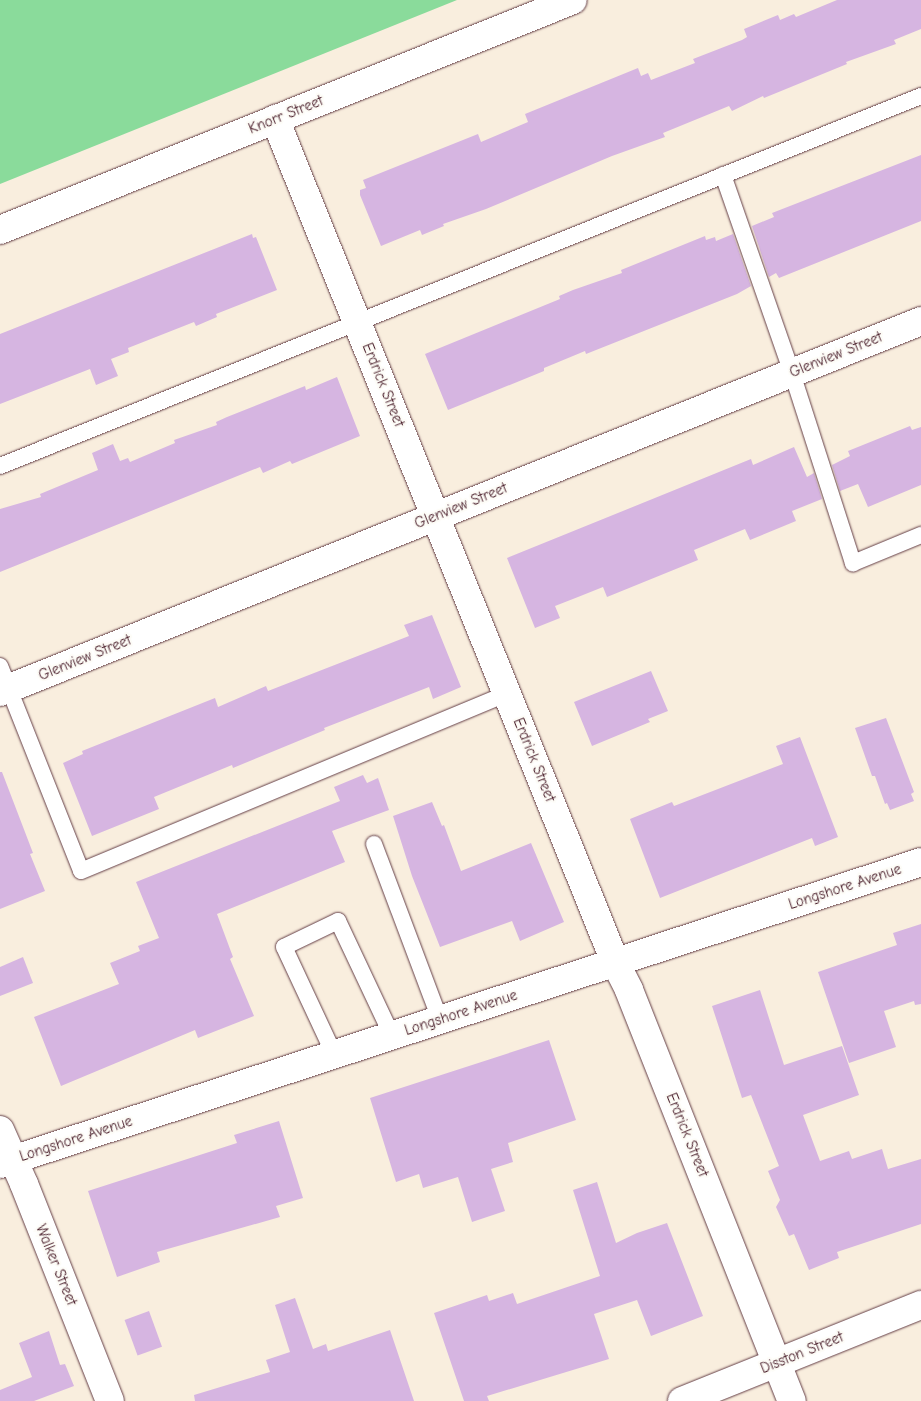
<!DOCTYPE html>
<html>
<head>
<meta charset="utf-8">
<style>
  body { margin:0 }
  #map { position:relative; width:921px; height:1401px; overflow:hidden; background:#f9eede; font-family:"Comic Neue",sans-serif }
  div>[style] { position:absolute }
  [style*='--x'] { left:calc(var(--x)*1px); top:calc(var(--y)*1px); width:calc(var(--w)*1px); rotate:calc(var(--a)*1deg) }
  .green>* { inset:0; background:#8adb9b }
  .building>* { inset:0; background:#d6b5e1; transform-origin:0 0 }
  .roads { filter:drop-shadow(0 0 1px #643e46) drop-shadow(0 0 1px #643e46) }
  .service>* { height:16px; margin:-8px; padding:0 8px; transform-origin:8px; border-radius:8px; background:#fff }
  .minor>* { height:28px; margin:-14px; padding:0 14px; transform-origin:14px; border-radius:14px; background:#fff }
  span { translate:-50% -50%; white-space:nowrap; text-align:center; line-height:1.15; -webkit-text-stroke:4.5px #fdfcf7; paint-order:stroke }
  .street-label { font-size:15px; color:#4a1f2b }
</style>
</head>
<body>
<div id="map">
  <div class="green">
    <i style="clip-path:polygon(0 0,457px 0,0 184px)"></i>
  </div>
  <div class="building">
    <i style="clip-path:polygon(837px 0,921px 0,921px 29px,894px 40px,896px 44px,846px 62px,847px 64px,764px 98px,763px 96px,732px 111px,729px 106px,663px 133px,665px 137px,612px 156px,486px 209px,443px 224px,444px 226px,422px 235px,420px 230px,381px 246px,360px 195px,360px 190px,366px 188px,363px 180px,478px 134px,481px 142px,528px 122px,525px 114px,638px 68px,641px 76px,648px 73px,651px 80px,695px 63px,693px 59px,742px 40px,747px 37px,744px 29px,778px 15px,780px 20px,794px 14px,796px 17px)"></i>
    <i style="clip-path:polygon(921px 155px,921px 221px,779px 278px,776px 273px,769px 277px,752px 226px,774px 217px,772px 213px)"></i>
    <i style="clip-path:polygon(252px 234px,253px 238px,256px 237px,277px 290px,216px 314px,217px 317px,196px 326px,194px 322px,128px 348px,129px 352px,111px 359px,118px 376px,96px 385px,90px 369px,0 404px,0 334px)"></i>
    <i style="clip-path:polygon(733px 234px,751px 286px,737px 294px,586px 354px,585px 351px,544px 368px,544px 371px,448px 410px,425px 354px,560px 299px,559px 296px,573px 290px,622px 273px,621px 270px,705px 236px,706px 240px,715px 237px,716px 241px)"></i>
    <i style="clip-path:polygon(337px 377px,360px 436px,292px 464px,290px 461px,263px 473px,260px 467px,0 572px,0 509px,41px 497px,40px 494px,98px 470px,92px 453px,113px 444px,120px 461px,128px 458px,130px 462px,175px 443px,174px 440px,217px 425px,216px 422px,227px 417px,305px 386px,306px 390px)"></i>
    <i style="clip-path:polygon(910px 426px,912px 430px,921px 427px,921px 485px,868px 507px,858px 484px,840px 491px,832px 465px,850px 456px,848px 451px)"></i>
    <i style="clip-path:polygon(794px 447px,807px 477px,814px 473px,822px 499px,792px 511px,796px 521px,750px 540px,745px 529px,694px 550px,698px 560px,607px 597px,603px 587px,578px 597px,555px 606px,560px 618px,535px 628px,507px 558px,751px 459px,753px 465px)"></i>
    <i style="clip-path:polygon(432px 615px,461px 687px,433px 699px,429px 687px,324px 728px,325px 730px,245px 763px,233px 768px,232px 765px,154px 797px,159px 809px,92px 836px,63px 763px,83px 754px,82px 751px,215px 698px,218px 707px,266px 686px,268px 691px,409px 636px,404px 625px)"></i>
    <i style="clip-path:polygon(651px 671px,668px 711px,648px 719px,650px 722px,592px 746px,574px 702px)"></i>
    <i style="clip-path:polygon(886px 718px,914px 792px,911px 794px,914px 801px,890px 810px,887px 803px,885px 804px,875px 776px,872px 776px,855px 728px)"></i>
    <i style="clip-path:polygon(800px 737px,838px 837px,815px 846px,812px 838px,660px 898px,630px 819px,672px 802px,674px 806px,783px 764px,776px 746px)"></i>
    <i style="clip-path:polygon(0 772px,2px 772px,33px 853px,30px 854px,45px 891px,0 909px)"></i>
    <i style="clip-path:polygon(363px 775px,367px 783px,378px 778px,389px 810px,332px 831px,345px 862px,217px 914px,233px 957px,230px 959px,254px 1016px,198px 1038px,195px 1030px,61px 1086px,34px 1017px,119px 984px,110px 963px,140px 951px,138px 946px,159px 938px,136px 882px,340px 801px,334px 787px)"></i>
    <i style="clip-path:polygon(432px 802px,442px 826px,444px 825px,461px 871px,531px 843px,564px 922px,520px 941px,512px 921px,440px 947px,412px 876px,393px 816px)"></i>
    <i style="clip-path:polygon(921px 924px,921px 1004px,915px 1005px,914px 1001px,884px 1011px,896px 1047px,849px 1063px,818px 972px,897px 945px,893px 933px)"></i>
    <i style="clip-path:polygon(23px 957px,33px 983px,0 996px,0 967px)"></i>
    <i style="clip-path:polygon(760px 990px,784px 1065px,842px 1046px,859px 1095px,803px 1115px,820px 1161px,849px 1151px,852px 1159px,882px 1149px,888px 1169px,921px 1159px,921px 1224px,837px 1252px,839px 1258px,809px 1270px,794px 1234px,789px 1236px,776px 1207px,780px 1200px,768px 1171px,779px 1166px,751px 1095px,742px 1098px,712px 1006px)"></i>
    <i style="clip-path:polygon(549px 1040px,576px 1120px,508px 1143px,513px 1162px,491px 1169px,505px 1211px,472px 1222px,458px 1177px,423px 1188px,419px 1174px,396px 1182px,370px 1098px)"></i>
    <i style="clip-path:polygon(279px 1121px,303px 1198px,276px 1206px,280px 1217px,157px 1252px,160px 1262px,117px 1277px,88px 1191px,237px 1143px,234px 1135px)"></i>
    <i style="clip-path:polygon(597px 1182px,616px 1243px,637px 1233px,667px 1223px,703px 1316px,651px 1336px,637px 1300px,594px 1314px,609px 1359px,487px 1396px,489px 1401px,464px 1401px,434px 1313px,487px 1295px,489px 1301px,513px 1293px,517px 1304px,600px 1276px,573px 1190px)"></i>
    <i style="clip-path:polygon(295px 1298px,313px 1349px,326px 1344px,328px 1351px,390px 1330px,414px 1401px,195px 1401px,194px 1395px,270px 1372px,266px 1360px,290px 1352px,275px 1305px)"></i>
    <i style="left:149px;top:1311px;width:38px;height:26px;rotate:70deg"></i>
    <i style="clip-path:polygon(49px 1331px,60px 1365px,65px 1364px,74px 1386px,34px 1401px,0 1401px,0 1390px,32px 1377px,19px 1343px)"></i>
  </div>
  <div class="roads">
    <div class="service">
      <i style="--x:723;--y:175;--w:210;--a:70.8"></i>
      <i style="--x:792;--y:373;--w:200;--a:72.2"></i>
      <i style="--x:853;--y:563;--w:74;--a:-22.4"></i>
      <i style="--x:0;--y:466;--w:993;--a:-21.89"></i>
      <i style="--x:0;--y:666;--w:220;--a:68.4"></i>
      <i style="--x:81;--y:871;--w:461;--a:-22.6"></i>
      <i style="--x:374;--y:844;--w:188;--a:69.4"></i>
      <i style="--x:334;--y:1054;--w:118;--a:-115"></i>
      <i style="--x:284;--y:947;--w:60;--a:-25.7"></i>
      <i style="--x:338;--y:921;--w:127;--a:64.8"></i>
    </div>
    <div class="minor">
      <i style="--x:275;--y:119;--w:909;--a:68.03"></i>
      <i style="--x:615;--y:962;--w:31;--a:63"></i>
      <i style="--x:629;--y:990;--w:442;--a:68.4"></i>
      <i style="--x:0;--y:230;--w:617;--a:-21.87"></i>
      <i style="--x:0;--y:692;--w:993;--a:-21.94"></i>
      <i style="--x:0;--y:1130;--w:59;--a:66"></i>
      <i style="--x:24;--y:1184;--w:233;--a:68.4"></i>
      <i style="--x:0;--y:1164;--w:969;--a:-18.15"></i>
      <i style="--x:682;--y:1401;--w:258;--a:-21.9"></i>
    </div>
  </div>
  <div class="street-label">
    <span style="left:286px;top:115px;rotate:-22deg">Knorr Street</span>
    <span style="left:836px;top:355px;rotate:-22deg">Glenview Street</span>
    <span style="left:383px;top:385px;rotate:68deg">Erdrick Street</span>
    <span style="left:461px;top:506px;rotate:-22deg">Glenview Street</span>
    <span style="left:85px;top:658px;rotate:-22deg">Glenview Street</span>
    <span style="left:534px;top:760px;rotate:68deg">Erdrick Street</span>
    <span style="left:845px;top:887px;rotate:-18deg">Longshore Avenue</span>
    <span style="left:461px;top:1013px;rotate:-18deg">Longshore Avenue</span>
    <span style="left:687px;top:1135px;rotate:68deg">Erdrick Street</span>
    <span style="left:76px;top:1139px;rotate:-18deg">Longshore Avenue</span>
    <span style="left:56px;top:1265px;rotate:68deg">Walker Street</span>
    <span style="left:802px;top:1353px;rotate:-22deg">Disston Street</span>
  </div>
</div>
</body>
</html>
